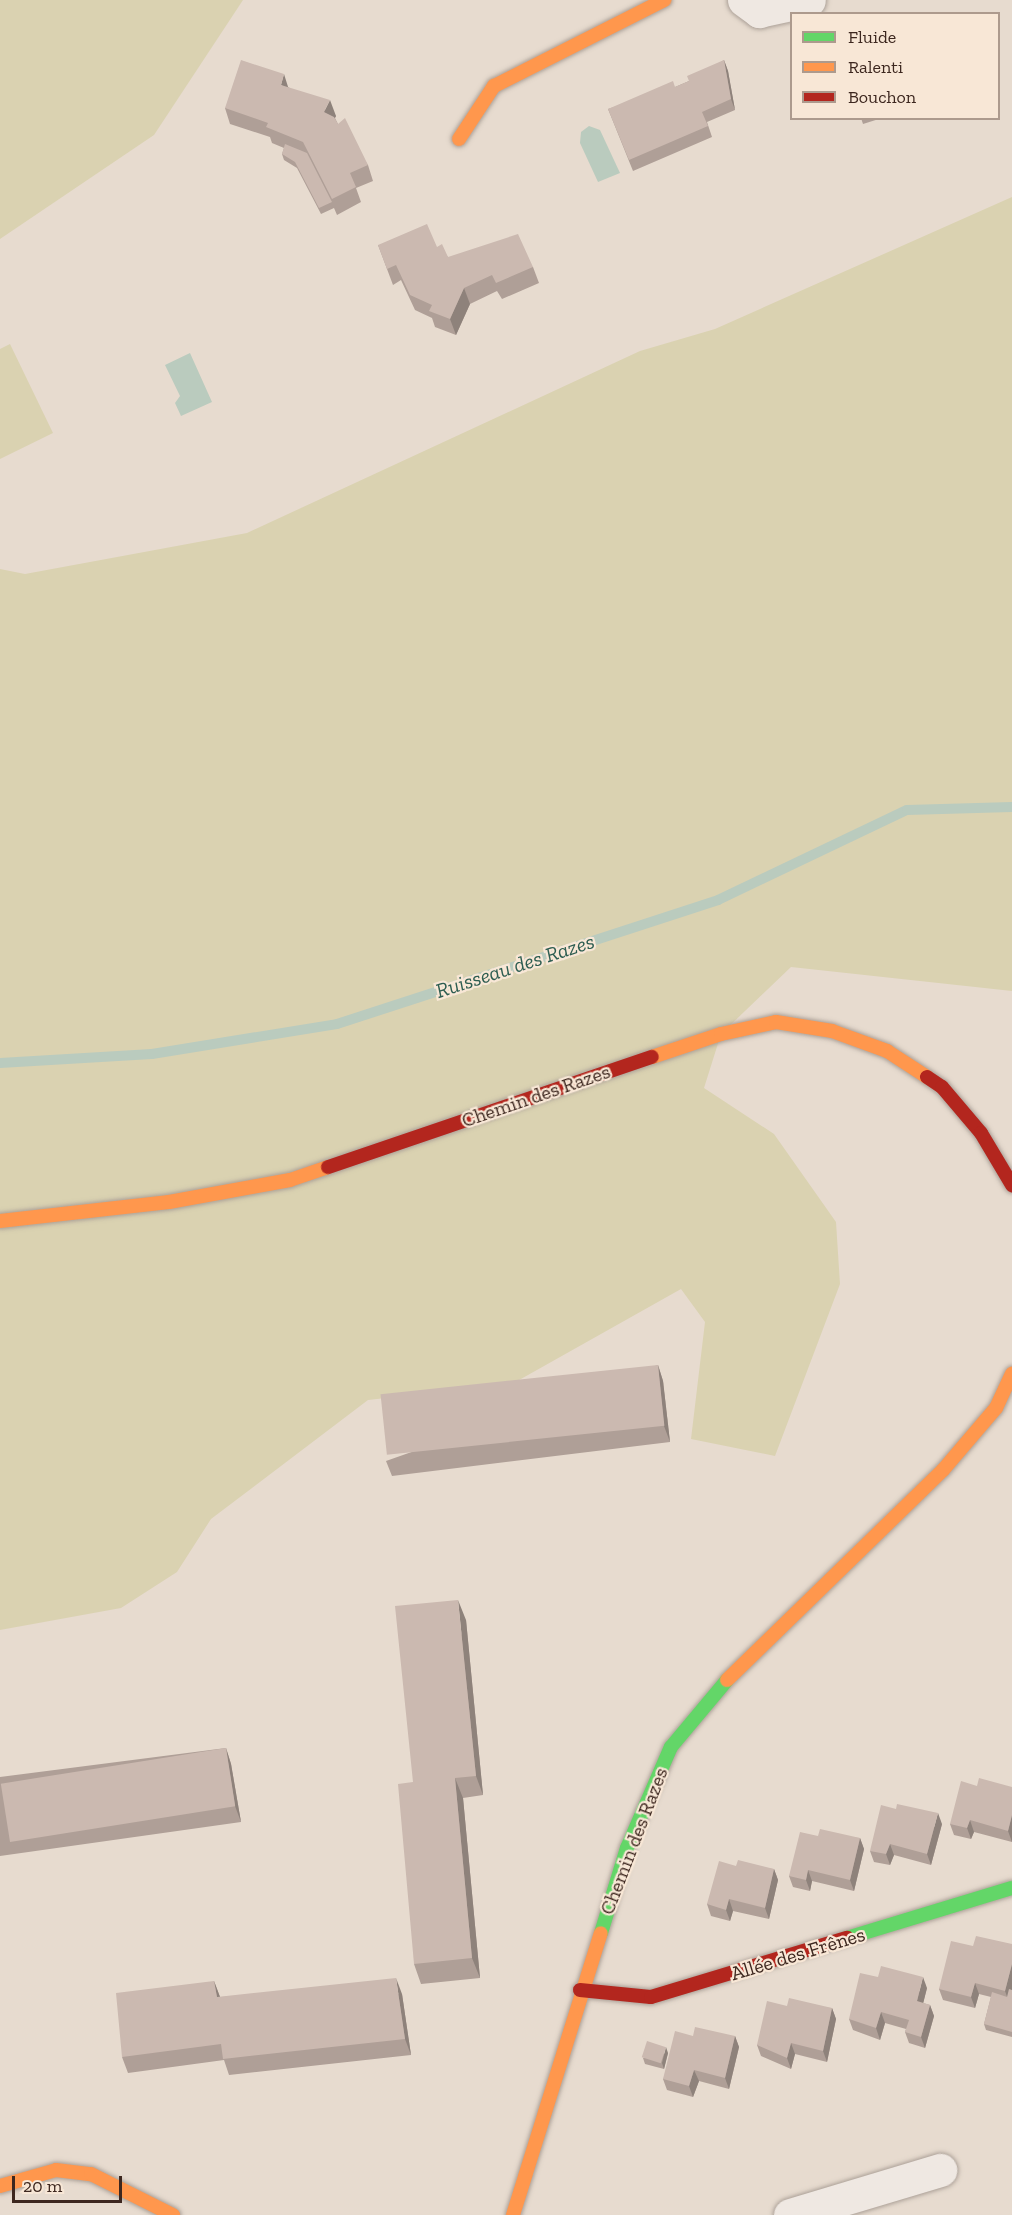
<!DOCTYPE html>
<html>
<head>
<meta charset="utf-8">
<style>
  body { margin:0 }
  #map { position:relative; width:1012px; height:2215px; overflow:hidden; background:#e7dbcf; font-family:"Zilla Slab",serif }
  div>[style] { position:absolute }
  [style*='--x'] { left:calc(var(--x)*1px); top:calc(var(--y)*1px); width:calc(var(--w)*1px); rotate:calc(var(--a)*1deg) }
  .green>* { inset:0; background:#dad2b1 }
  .water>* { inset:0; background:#bacbbe }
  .stream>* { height:10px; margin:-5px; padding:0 5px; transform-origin:5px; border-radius:5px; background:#bacbbe }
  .roads { filter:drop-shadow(0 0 2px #aca198) drop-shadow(0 0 2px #aca198) }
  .street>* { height:33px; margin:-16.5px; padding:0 16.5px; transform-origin:16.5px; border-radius:16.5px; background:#efe8e2 }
  .fast>* { height:14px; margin:-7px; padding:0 7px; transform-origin:7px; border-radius:7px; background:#63d668 }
  .slow>* { height:14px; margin:-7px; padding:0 7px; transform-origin:7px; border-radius:7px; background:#ff974d }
  .jam>* { height:14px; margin:-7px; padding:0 7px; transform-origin:7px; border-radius:7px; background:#b3261e }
  .wall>* { inset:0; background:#af9f97 }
  .shaded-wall>* { inset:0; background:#8e827b }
  .building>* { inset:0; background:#cbb9b0; transform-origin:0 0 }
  span { translate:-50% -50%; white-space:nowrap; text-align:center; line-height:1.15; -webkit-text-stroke:4.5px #f8e7d6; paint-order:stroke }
  .street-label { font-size:20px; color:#3d271f }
  .water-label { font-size:21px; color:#2d5d51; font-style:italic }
  .legend { position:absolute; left:790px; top:12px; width:210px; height:108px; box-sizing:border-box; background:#f8e7d6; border:2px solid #ad9a8d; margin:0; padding:8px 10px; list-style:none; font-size:18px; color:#3d271f }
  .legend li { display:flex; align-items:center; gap:12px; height:30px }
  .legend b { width:30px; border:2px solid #ad9a8d }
  .scale { position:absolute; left:12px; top:2176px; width:110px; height:27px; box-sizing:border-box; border:3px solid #3d271f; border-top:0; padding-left:8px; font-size:18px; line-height:21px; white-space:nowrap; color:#3d271f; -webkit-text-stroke:4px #f8e7d6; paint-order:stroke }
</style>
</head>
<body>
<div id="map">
  <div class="green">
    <i style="clip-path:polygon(0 0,243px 0,154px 135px,0 239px)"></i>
    <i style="clip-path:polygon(1012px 197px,1012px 991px,791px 967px,721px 1034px,704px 1088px,774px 1134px,836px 1222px,840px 1284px,775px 1456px,691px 1439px,705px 1322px,681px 1289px,512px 1384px,368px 1400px,211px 1519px,177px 1572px,121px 1608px,0 1630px,0 569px,25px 574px,247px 533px,640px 351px,715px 329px)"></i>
    <i style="clip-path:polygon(10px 344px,53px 433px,0 459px,0 349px)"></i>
  </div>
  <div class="water">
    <i style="clip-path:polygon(589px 126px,600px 130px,620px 173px,598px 182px,580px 143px,581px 132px)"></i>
    <i style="clip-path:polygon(190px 353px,212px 402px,181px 416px,175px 403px,180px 396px,165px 365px)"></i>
  </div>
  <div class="stream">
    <i style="--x:0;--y:1063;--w:152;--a:-3.4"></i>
    <i style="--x:152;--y:1054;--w:187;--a:-9.2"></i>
    <i style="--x:337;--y:1024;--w:401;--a:-18"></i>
    <i style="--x:718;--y:900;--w:209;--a:-25.5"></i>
    <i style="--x:907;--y:810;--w:105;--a:-1.6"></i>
  </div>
  <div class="roads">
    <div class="street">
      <i style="--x:744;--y:0;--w:19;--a:36"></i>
      <i style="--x:759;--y:11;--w:51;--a:-12.4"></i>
      <i style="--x:790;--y:2215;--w:157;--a:-16.7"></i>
    </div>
    <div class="fast">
      <i style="--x:601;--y:1933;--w:89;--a:-73"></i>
      <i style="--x:627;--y:1848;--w:110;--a:-66.5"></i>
      <i style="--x:671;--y:1747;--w:87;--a:-50.1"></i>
      <i style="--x:847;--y:1938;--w:172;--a:-16.9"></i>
    </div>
    <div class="slow">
      <i style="--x:459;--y:139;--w:64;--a:-56.6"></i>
      <i style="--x:494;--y:86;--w:191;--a:-26.8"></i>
      <i style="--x:652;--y:1057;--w:73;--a:-18.4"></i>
      <i style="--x:721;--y:1034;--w:56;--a:-12.3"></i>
      <i style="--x:776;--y:1022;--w:57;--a:9.1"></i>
      <i style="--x:832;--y:1031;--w:59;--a:20"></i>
      <i style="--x:887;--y:1051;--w:48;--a:33"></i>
      <i style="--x:0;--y:1221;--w:170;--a:-6.4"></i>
      <i style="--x:169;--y:1202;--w:123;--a:-10.3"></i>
      <i style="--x:290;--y:1180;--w:40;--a:-18.9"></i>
      <i style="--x:727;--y:1680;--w:301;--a:-44.2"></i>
      <i style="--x:943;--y:1470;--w:82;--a:-49.5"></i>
      <i style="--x:996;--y:1408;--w:38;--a:-65"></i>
      <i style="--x:0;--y:2186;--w:58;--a:-15.9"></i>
      <i style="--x:56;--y:2170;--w:35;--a:7"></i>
      <i style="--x:91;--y:2174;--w:92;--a:26.6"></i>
      <i style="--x:513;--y:2215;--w:295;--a:-72.7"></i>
    </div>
    <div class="jam">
      <i style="--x:927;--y:1077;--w:18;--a:34"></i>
      <i style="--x:942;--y:1087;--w:60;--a:49.7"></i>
      <i style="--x:981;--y:1133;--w:61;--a:59.2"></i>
      <i style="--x:328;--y:1167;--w:342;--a:-18.8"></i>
      <i style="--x:580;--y:1990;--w:71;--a:5.6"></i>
      <i style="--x:651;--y:1997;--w:205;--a:-16.8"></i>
    </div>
  </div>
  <div class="wall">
    <i style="clip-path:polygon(724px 60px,728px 71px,735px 110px,707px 122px,712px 137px,633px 171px,608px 109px,675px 87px,689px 81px)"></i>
    <i style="clip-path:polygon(288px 87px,336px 116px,335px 118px,338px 124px,368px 165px,373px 181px,356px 188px,361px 202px,337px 215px,334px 208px,321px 214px,297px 168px,284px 160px,282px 154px,284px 148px,272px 143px,270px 137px,230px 124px,225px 108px)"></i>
    <i style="clip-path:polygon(861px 118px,882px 118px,863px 124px)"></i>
    <i style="clip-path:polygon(378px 245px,437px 247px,448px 257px,533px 267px,539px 283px,502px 299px,497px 291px,470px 304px,456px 335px,435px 327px,432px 318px,415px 310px,401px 280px,393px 285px)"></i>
    <i style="clip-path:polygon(658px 1365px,663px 1381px,670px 1442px,392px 1476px,386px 1461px)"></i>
    <i style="clip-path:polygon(466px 1620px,483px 1795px,463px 1798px,480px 1978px,421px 1984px,414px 1964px,413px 1782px)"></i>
    <i style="clip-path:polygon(226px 1748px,231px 1764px,241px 1822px,0 1856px,0 1777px)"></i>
    <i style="clip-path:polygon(1012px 1787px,1012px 1842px,974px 1832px,971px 1839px,954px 1835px,950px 1824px)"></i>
    <i style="clip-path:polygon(942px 1824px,931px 1865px,894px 1855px,890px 1865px,874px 1862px,870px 1851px)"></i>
    <i style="clip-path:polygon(818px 1836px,860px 1838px,864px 1849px,854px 1891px,812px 1881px,810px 1891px,793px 1887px,789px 1876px)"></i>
    <i style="clip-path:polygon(736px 1866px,774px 1869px,778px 1880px,769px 1919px,733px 1911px,730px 1921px,711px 1916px,707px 1904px)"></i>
    <i style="clip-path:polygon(1012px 1944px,1012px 2037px,986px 2030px,984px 2024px,991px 1997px,979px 1994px,975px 2008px,943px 2000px,939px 1989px,973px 1946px)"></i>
    <i style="clip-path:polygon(214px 1981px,220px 1997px,402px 1994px,411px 2055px,229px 2075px,224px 2060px,128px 2073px,122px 2057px)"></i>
    <i style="clip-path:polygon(927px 1988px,923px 2003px,930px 2005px,934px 2016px,925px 2048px,909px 2043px,905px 2032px,906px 2029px,885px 2023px,880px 2040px,853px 2030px,849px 2019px)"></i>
    <i style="clip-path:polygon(787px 2006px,832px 2008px,836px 2019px,827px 2062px,795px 2054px,791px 2069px,761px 2056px,757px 2045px)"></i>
    <i style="clip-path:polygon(693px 2036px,735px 2036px,739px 2047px,729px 2089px,699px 2081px,693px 2097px,667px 2090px,663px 2079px)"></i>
    <i style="clip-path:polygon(668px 2053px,664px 2069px,645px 2064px,643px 2058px)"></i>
  </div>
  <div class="shaded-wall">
    <i style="clip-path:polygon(724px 60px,728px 71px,735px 110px,731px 99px)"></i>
    <i style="clip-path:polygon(284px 74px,289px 90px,281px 85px)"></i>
    <i style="clip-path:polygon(330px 100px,336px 116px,329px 128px,324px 112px)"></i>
    <i style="clip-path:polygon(464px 288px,470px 304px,456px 335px,450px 319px)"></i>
    <i style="clip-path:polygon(658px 1365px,663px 1381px,670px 1442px,664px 1426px)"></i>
    <i style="clip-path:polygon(458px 1600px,466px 1620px,483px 1795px,476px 1776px)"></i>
    <i style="clip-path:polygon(226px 1748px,231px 1764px,241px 1822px,235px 1806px)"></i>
    <i style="clip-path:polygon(455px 1778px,463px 1798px,480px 1978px,472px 1958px)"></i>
    <i style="clip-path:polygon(938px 1813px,942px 1824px,931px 1865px,927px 1854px)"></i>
    <i style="clip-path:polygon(1012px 1815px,1012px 1842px,1008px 1831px)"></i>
    <i style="clip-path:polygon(970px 1820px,974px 1832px,971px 1839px,967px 1828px)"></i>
    <i style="clip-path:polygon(860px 1838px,864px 1849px,854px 1891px,850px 1880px)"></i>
    <i style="clip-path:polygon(890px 1844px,894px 1855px,890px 1865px,886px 1854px)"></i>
    <i style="clip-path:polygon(774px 1869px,778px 1880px,769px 1919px,765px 1908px)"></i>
    <i style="clip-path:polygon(808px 1870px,812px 1881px,810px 1891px,806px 1880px)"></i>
    <i style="clip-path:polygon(729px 1899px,733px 1911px,730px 1921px,726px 1910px)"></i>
    <i style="clip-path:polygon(1012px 1964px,1012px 1992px,1009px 2002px,1005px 1991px)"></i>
    <i style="clip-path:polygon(923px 1977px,927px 1988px,921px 2012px,917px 2001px)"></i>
    <i style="clip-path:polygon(396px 1978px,402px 1994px,411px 2055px,405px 2039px)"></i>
    <i style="clip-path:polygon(214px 1981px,220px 1997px,217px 1997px)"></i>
    <i style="clip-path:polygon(975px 1983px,979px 1994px,975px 2008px,971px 1997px)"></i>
    <i style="clip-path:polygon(930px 2005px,934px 2016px,925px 2048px,921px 2037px)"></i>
    <i style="clip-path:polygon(832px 2008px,836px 2019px,827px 2062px,823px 2051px)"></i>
    <i style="clip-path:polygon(881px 2012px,885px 2023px,880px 2040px,876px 2028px)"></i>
    <i style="clip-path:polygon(735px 2036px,739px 2047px,729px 2089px,725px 2078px)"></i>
    <i style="clip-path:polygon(791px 2043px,795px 2054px,791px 2069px,787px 2058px)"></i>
    <i style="clip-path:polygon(666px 2047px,668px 2053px,664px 2069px,662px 2063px)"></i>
    <i style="clip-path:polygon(694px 2070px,699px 2081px,693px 2097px,689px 2086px)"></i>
  </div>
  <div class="building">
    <i style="clip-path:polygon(241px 60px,284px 74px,281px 85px,330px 100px,324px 112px,334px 117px,338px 124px,345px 118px,368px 165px,350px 173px,356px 187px,332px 199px,303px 142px,266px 127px,268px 123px,225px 108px)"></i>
    <i style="clip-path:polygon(724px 60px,731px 99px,702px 112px,708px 126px,629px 160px,608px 109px,673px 81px,675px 87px,689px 81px,687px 76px)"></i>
    <i style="clip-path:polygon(285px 144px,307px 153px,332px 202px,319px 208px,295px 162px,282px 154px)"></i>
    <i style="clip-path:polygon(427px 224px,437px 247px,442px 244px,448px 257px,518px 234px,533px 267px,496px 283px,492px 275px,464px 288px,450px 319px,429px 311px,432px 305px,410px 295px,396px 265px,387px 269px,378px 245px)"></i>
    <i style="left:658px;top:1365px;width:61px;height:279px;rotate:84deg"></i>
    <i style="clip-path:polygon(458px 1600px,476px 1776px,455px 1778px,472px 1958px,414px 1964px,398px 1784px,413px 1782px,395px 1606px)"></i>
    <i style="left:226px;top:1748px;width:59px;height:228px;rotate:81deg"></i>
    <i style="clip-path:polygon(979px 1778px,1012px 1787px,1012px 1815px,1008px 1831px,970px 1820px,967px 1828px,950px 1824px,961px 1781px,977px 1786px)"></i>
    <i style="clip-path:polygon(897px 1804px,938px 1813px,927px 1854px,890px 1844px,886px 1854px,870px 1851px,881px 1805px,896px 1809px)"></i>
    <i style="clip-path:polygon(820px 1829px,860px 1838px,850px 1880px,808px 1870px,806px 1880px,789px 1876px,800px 1832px,818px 1836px)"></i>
    <i style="clip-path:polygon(738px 1860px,774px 1869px,765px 1908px,729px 1899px,726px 1910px,707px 1904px,719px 1861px,736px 1866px)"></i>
    <i style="clip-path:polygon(976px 1936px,1012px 1944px,1012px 1964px,1005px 1991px,975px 1983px,971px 1997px,939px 1989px,951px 1941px,973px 1946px)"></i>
    <i style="clip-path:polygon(881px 1966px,923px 1977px,917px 2001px,930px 2005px,921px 2037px,905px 2032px,909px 2020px,881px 2012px,876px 2028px,849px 2019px,860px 1973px,878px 1977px)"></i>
    <i style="clip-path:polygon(396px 1978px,405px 2039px,223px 2059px,221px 2044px,122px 2057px,116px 1993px,214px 1981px,217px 1997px)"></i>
    <i style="clip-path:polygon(1009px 1989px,1012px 1990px,1012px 2032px,984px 2024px,992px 1992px,1007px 1997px)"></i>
    <i style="clip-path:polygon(789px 1998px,832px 2008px,823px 2051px,791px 2043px,787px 2058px,757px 2045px,767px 2001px,787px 2006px)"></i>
    <i style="clip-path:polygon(695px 2027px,735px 2036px,725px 2078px,694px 2070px,689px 2086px,663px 2079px,675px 2031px,693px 2036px)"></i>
    <i style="left:647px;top:2041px;width:20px;height:17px;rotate:18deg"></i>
  </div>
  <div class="street-label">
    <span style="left:536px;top:1096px;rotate:-19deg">Chemin des Razes</span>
    <span style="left:634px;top:1841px;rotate:-69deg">Chemin des Razes</span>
    <span style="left:798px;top:1954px;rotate:-17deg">Allée des Frênes</span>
  </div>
  <div class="water-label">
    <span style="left:515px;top:966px;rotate:-18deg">Ruisseau des Razes</span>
  </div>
  <ul class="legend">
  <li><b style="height:8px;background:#63d668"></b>Fluide</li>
  <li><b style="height:8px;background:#ff974d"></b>Ralenti</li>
  <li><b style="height:8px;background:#b3261e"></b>Bouchon</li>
  </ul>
  <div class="scale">20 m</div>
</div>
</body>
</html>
